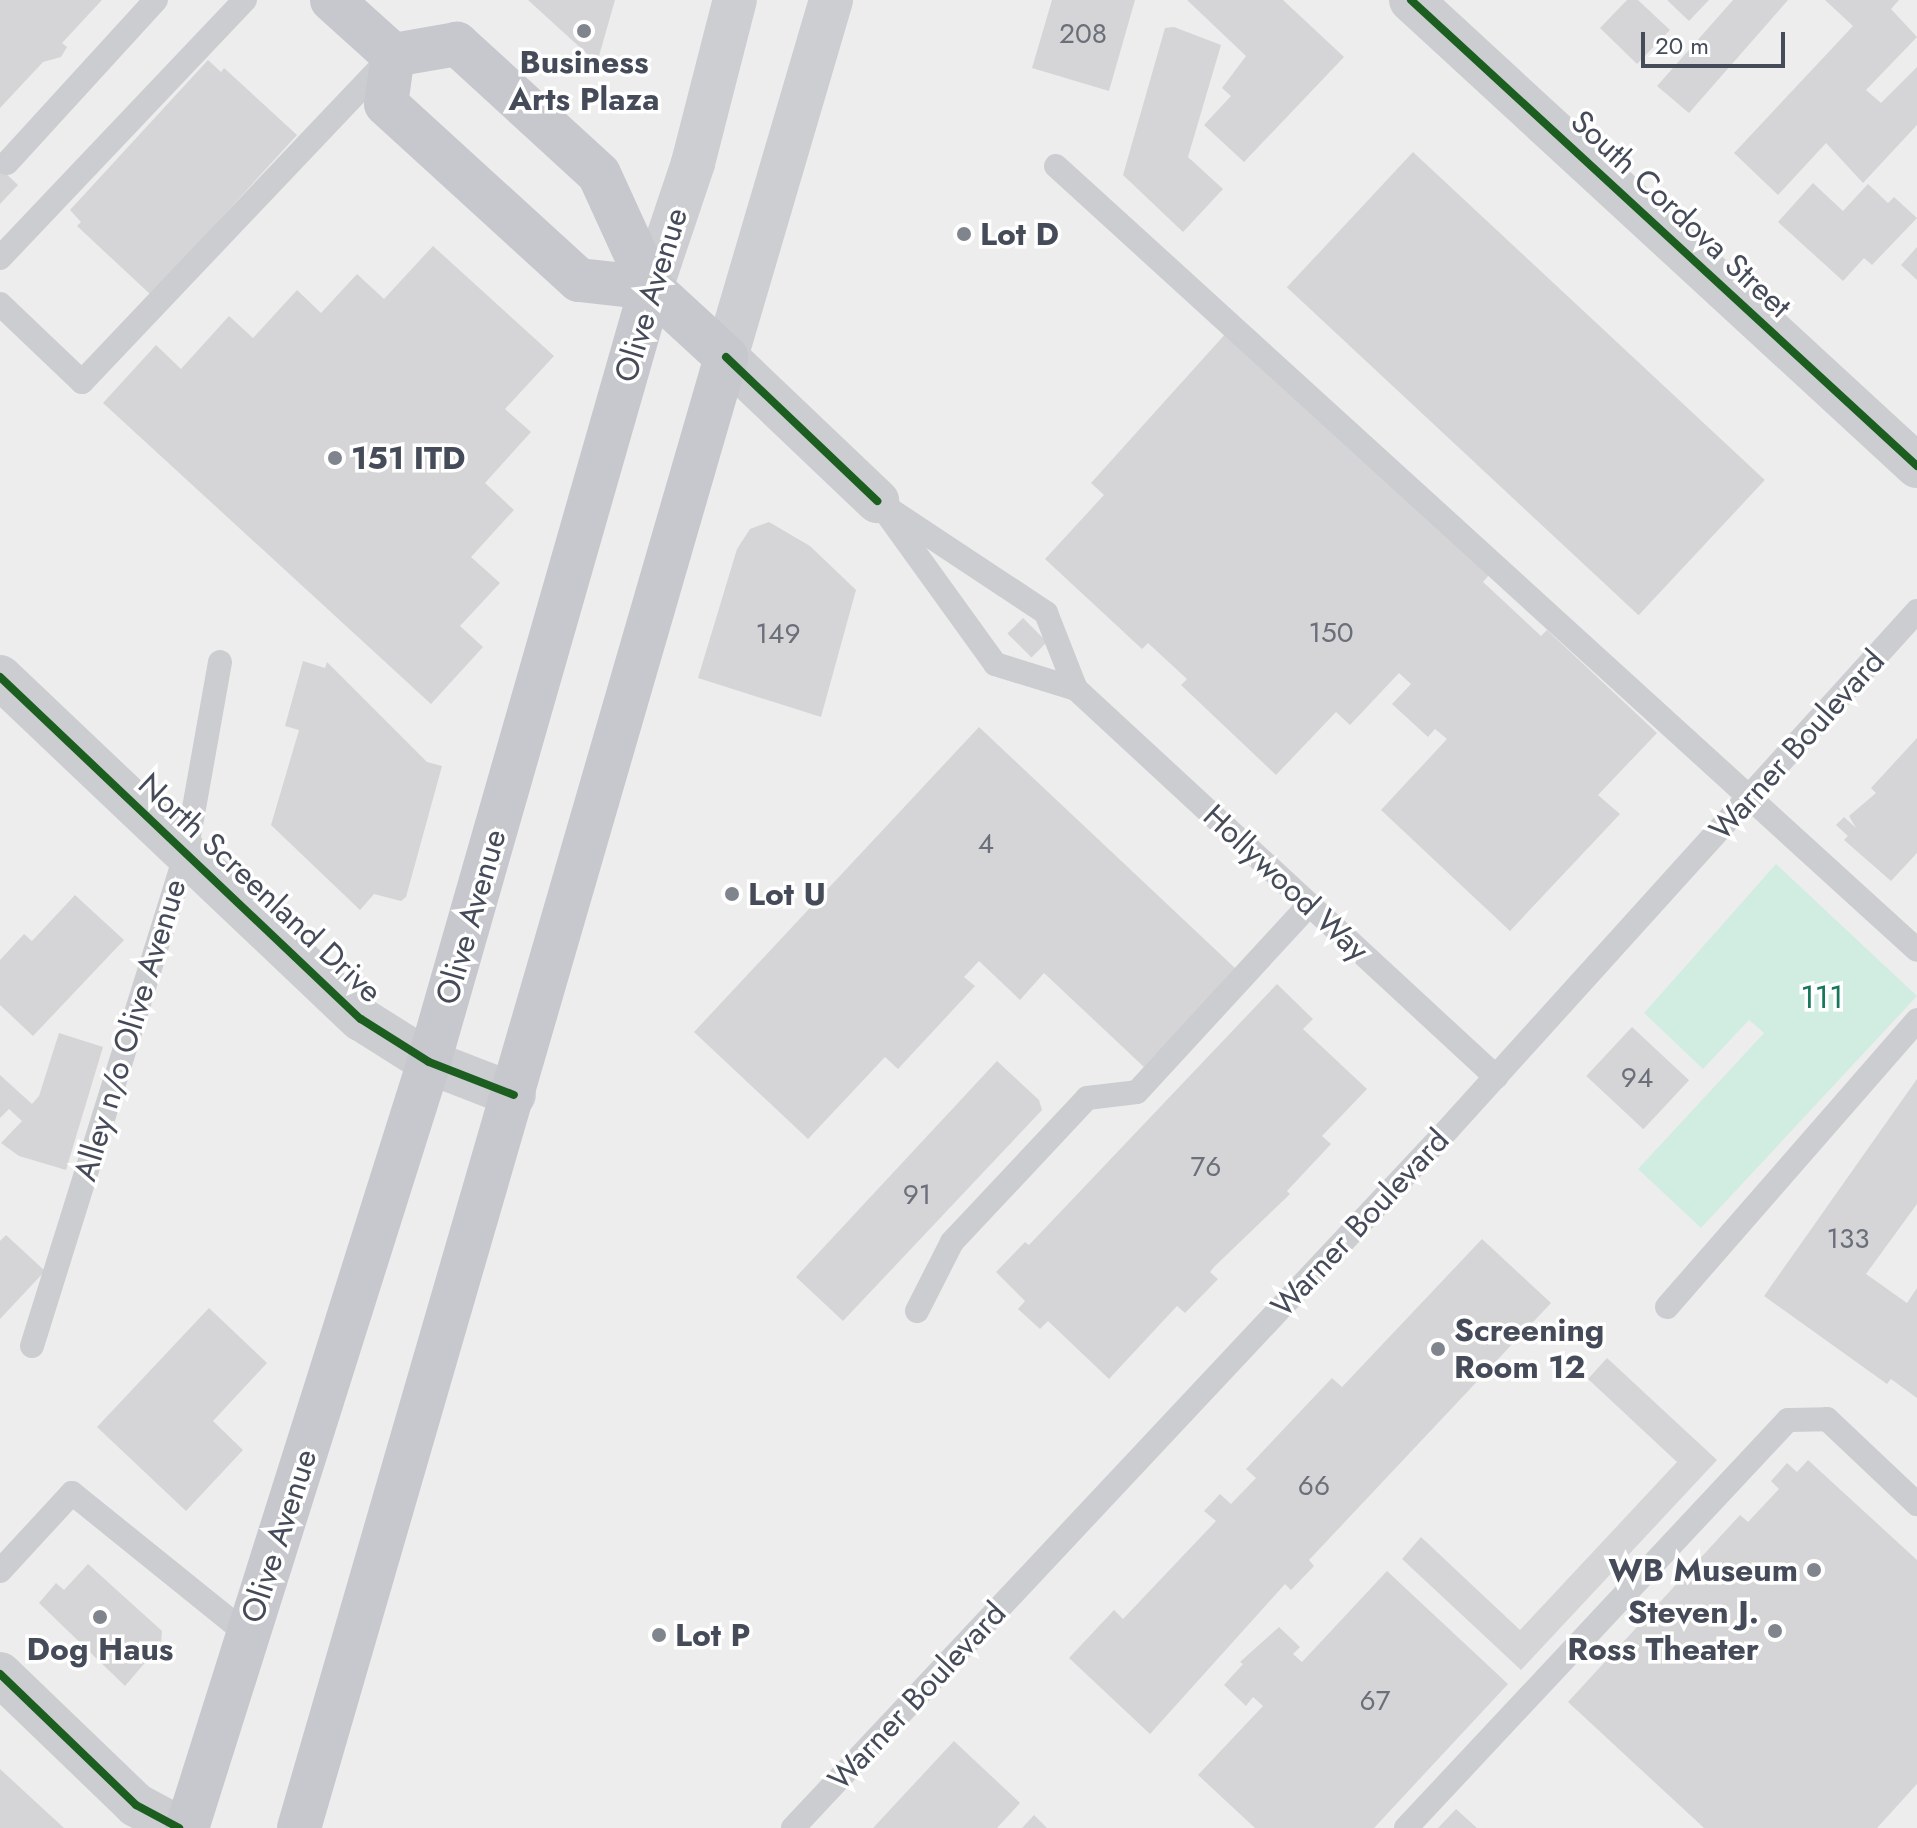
<!DOCTYPE html>
<html>
<head>
<meta charset="utf-8">
<style>
  body { margin:0 }
  #map { position:relative; width:1917px; height:1828px; overflow:hidden; background:#eeeded; font-family:Jost,sans-serif }
  div>[style] { position:absolute }
  [style*='--x'] { left:calc(var(--x)*1px); top:calc(var(--y)*1px); width:calc(var(--w)*1px); rotate:calc(var(--a)*1deg) }
  .green>* { inset:0; background:#d1ede1 }
  .building>* { inset:0; background:#d5d5d7; transform-origin:0 0 }
  .service>* { height:24px; margin:-12px; padding:0 12px; transform-origin:12px; border-radius:12px; background:#cbcdd0 }
  .minor>* { height:44px; margin:-22px; padding:0 22px; transform-origin:22px; border-radius:22px; background:#cbcdd0 }
  .secondary>* { height:44px; margin:-22px; padding:0 22px; transform-origin:22px; border-radius:22px; background:#ccced1 }
  .primary>* { height:44px; margin:-22px; padding:0 22px; transform-origin:22px; border-radius:22px; background:#c6c8cd }
  .cycleway>* { height:8px; margin:-4px; padding:0 4px; transform-origin:4px; border-radius:4px; background:#1b5e20 }
  .dots>* { width:22px; height:22px; translate:-50% -50%; box-sizing:border-box; border:4px solid #fff; border-radius:50% }
  span { translate:-50% -50%; white-space:nowrap; text-align:center; line-height:1.15; -webkit-text-stroke:7px #fff; paint-order:stroke }
  .number-label { font-size:28px; color:#6a6f7a }
  .number-label span { -webkit-text-stroke-width:0 }
  .poi-label { font-size:32px; color:#454b59; font-weight:700 }
  .left { translate:0 -50%; text-align:left }
  .right { translate:-100% -50%; text-align:right }
  .street-label { font-size:32px; color:#454b59 }
  .park-label { font-size:32px; color:#18775b }
  .scale { position:absolute; left:1641px; top:32px; width:144px; height:36px; box-sizing:border-box; border:4px solid #454b59; border-top:0; padding-left:10px; font-size:24px; line-height:28px; white-space:nowrap; color:#454b59; -webkit-text-stroke:6px #fff; paint-order:stroke }
</style>
</head>
<body>
<div id="map">
  <div class="green">
    <i style="clip-path:polygon(1776px 864px,1917px 996px,1701px 1228px,1638px 1169px,1764px 1033px,1749px 1020px,1703px 1069px,1644px 1013px)"></i>
  </div>
  <div class="building">
    <i style="clip-path:polygon(0 0,102px 0,62px 43px,67px 47px,61px 57px,43px 62px,0 108px)"></i>
    <i style="clip-path:polygon(528px 0,615px 0,597px 63px)"></i>
    <i style="clip-path:polygon(1052px 0,1135px 0,1109px 91px,1032px 68px)"></i>
    <i style="clip-path:polygon(1187px 0,1283px 0,1344px 57px,1244px 162px,1204px 125px,1231px 96px,1222px 88px,1246px 56px)"></i>
    <i style="clip-path:polygon(1627px 0,1638px 0,1670px 30px,1637px 64px,1600px 28px)"></i>
    <i style="clip-path:polygon(1667px 0,1709px 0,1689px 21px)"></i>
    <i style="clip-path:polygon(1733px 0,1788px 0,1689px 113px,1657px 86px)"></i>
    <i style="clip-path:polygon(1825px 0,1899px 0,1891px 9px,1917px 37px,1866px 90px,1881px 103px,1917px 67px,1917px 125px,1863px 183px,1826px 143px,1778px 195px,1734px 153px,1853px 26px)"></i>
    <i style="clip-path:polygon(1174px 27px,1221px 45px,1188px 157px,1223px 189px,1183px 232px,1123px 175px,1165px 28px)"></i>
    <i style="clip-path:polygon(208px 60px,221px 72px,224px 68px,297px 135px,151px 295px,77px 226px,81px 222px,70px 210px)"></i>
    <i style="left:1413px;top:152px;width:481px;height:185px;rotate:43deg"></i>
    <i style="clip-path:polygon(0 168px,18px 185px,0 204px)"></i>
    <i style="clip-path:polygon(1813px 183px,1843px 211px,1868px 184px,1888px 203px,1894px 197px,1917px 218px,1872px 265px,1864px 258px,1843px 281px,1778px 222px)"></i>
    <i style="clip-path:polygon(433px 246px,554px 356px,505px 409px,531px 432px,485px 483px,514px 510px,471px 557px,500px 583px,460px 626px,483px 647px,431px 704px,103px 403px,156px 345px,181px 369px,229px 316px,253px 338px,297px 290px,321px 313px,357px 274px,384px 299px)"></i>
    <i style="clip-path:polygon(1917px 247px,1917px 280px,1901px 265px)"></i>
    <i style="clip-path:polygon(1228px 331px,1489px 575px,1483px 582px,1541px 636px,1547px 630px,1657px 733px,1598px 795px,1620px 814px,1510px 931px,1381px 810px,1447px 739px,1435px 729px,1428px 737px,1392px 704px,1411px 684px,1399px 673px,1350px 725px,1336px 712px,1276px 775px,1181px 685px,1187px 679px,1148px 643px,1142px 649px,1045px 559px,1104px 495px,1091px 483px)"></i>
    <i style="clip-path:polygon(769px 522px,810px 546px,856px 590px,821px 717px,698px 678px,737px 549px,750px 529px)"></i>
    <i style="left:1023px;top:618px;width:34px;height:22px;rotate:45deg"></i>
    <i style="clip-path:polygon(303px 661px,325px 668px,327px 662px,427px 762px,442px 766px,406px 897px,401px 901px,374px 894px,360px 910px,271px 825px,299px 730px,285px 726px)"></i>
    <i style="clip-path:polygon(979px 727px,1236px 969px,1144px 1067px,1044px 973px,1020px 1000px,979px 961px,964px 977px,975px 986px,898px 1069px,885px 1057px,808px 1139px,694px 1032px)"></i>
    <i style="clip-path:polygon(1917px 738px,1917px 853px,1891px 881px,1844px 840px,1848px 836px,1836px 825px,1844px 817px,1856px 828px,1849px 816px,1876px 793px,1871px 788px)"></i>
    <i style="clip-path:polygon(75px 895px,124px 940px,33px 1036px,0 1005px,0 960px,24px 934px,32px 941px)"></i>
    <i style="clip-path:polygon(1277px 984px,1313px 1019px,1303px 1029px,1367px 1089px,1322px 1136px,1331px 1144px,1287px 1191px,1290px 1194px,1214px 1267px,1210px 1272px,1218px 1279px,1185px 1313px,1177px 1306px,1109px 1379px,1048px 1321px,1040px 1329px,1018px 1309px,1025px 1301px,996px 1272px,1025px 1242px,1029px 1245px)"></i>
    <i style="left:1632px;top:1027px;width:78px;height:67px;rotate:43deg"></i>
    <i style="clip-path:polygon(59px 1033px,103px 1047px,66px 1170px,19px 1156px,1px 1143px,22px 1121px,9px 1109px,0 1118px,0 1075px,32px 1104px,39px 1096px)"></i>
    <i style="clip-path:polygon(997px 1061px,1039px 1100px,1042px 1110px,843px 1321px,796px 1277px)"></i>
    <i style="clip-path:polygon(1917px 1079px,1917px 1204px,1866px 1274px,1907px 1303px,1917px 1288px,1917px 1398px,1891px 1379px,1887px 1384px,1764px 1296px)"></i>
    <i style="clip-path:polygon(6px 1235px,45px 1271px,0 1319px,0 1241px)"></i>
    <i style="clip-path:polygon(1482px 1239px,1551px 1303px,1309px 1560px,1314px 1566px,1291px 1590px,1285px 1584px,1150px 1734px,1069px 1658px,1114px 1610px,1123px 1619px,1216px 1521px,1204px 1511px,1220px 1494px,1231px 1504px,1256px 1478px,1246px 1469px,1332px 1378px,1342px 1387px)"></i>
    <i style="clip-path:polygon(209px 1308px,267px 1363px,213px 1421px,243px 1450px,186px 1511px,97px 1427px)"></i>
    <i style="clip-path:polygon(1607px 1358px,1717px 1460px,1521px 1670px,1402px 1559px,1421px 1537px,1520px 1630px,1677px 1462px,1588px 1379px)"></i>
    <i style="clip-path:polygon(1808px 1460px,1917px 1560px,1917px 1784px,1877px 1828px,1704px 1828px,1568px 1702px,1740px 1515px,1748px 1522px,1779px 1489px,1771px 1481px,1787px 1463px,1797px 1472px)"></i>
    <i style="clip-path:polygon(88px 1564px,162px 1631px,161px 1644px,125px 1686px,39px 1603px,56px 1583px,64px 1590px)"></i>
    <i style="clip-path:polygon(1387px 1571px,1508px 1684px,1374px 1828px,1255px 1828px,1198px 1775px,1263px 1706px,1253px 1697px,1246px 1706px,1224px 1685px,1243px 1664px,1240px 1662px,1279px 1627px,1300px 1647px,1293px 1654px,1302px 1662px)"></i>
    <i style="clip-path:polygon(954px 1741px,1020px 1803px,997px 1828px,873px 1828px)"></i>
    <i style="clip-path:polygon(0 1769px,64px 1828px,0 1828px)"></i>
    <i style="clip-path:polygon(1456px 1809px,1477px 1828px,1438px 1828px)"></i>
    <i style="clip-path:polygon(1034px 1815px,1047px 1828px,1022px 1828px)"></i>
  </div>
  <div class="service">
    <i style="--x:7;--y:163;--w:221;--a:-47.6"></i>
    <i style="--x:1056;--y:166;--w:1164;--a:42.32"></i>
    <i style="--x:0;--y:258;--w:356;--a:-46.5"></i>
    <i style="--x:0;--y:304;--w:113;--a:43.6"></i>
    <i style="--x:82;--y:382;--w:444;--a:-46.5"></i>
    <i style="--x:877;--y:501;--w:203;--a:33.5"></i>
    <i style="--x:1046;--y:613;--w:82;--a:68.5"></i>
    <i style="--x:1076;--y:689;--w:572;--a:42.73"></i>
    <i style="--x:887;--y:514;--w:185;--a:54.2"></i>
    <i style="--x:995;--y:664;--w:85;--a:17.2"></i>
    <i style="--x:1667;--y:1307;--w:381;--a:-48.9"></i>
    <i style="--x:917;--y:1311;--w:77;--a:-63.1"></i>
    <i style="--x:952;--y:1242;--w:197;--a:-46.8"></i>
    <i style="--x:1087;--y:1098;--w:50;--a:-6.8"></i>
    <i style="--x:1137;--y:1092;--w:254;--a:-47.4"></i>
    <i style="--x:32;--y:1346;--w:516;--a:-72.65"></i>
    <i style="--x:186;--y:853;--w:194;--a:-79.9"></i>
    <i style="--x:0;--y:1571;--w:106;--a:-47.3"></i>
    <i style="--x:72;--y:1493;--w:226;--a:38.9"></i>
    <i style="--x:793;--y:1828;--w:949;--a:-46.84"></i>
    <i style="--x:1442;--y:1136;--w:708;--a:-47.86"></i>
    <i style="--x:1406;--y:1828;--w:559;--a:-46.89"></i>
    <i style="--x:1788;--y:1420;--w:39;--a:-1"></i>
    <i style="--x:1827;--y:1419;--w:124;--a:43.4"></i>
  </div>
  <div class="minor">
    <i style="--x:1411;--y:0;--w:688;--a:42.64"></i>
    <i style="--x:726;--y:357;--w:209;--a:43.6"></i>
    <i style="--x:0;--y:677;--w:497;--a:43.5"></i>
    <i style="--x:361;--y:1019;--w:80;--a:32.3"></i>
    <i style="--x:429;--y:1062;--w:91;--a:21.2"></i>
    <i style="--x:0;--y:1674;--w:189;--a:43.9"></i>
    <i style="--x:136;--y:1805;--w:49;--a:28.1"></i>
  </div>
  <div class="secondary">
    <i style="--x:651;--y:288;--w:132;--a:-71.4"></i>
    <i style="--x:693;--y:163;--w:168;--a:-75.6"></i>
    <i style="--x:726;--y:357;--w:372;--a:-73.6"></i>
  </div>
  <div class="primary">
    <i style="--x:332;--y:0;--w:82;--a:42"></i>
    <i style="--x:393;--y:55;--w:49;--a:98.1"></i>
    <i style="--x:386;--y:104;--w:261;--a:42.4"></i>
    <i style="--x:579;--y:280;--w:72;--a:6.3"></i>
    <i style="--x:187;--y:1828;--w:803;--a:-72.47"></i>
    <i style="--x:429;--y:1062;--w:805;--a:-74"></i>
    <i style="--x:299;--y:1828;--w:1532;--a:-73.81"></i>
    <i style="--x:726;--y:357;--w:102;--a:-137.4"></i>
    <i style="--x:651;--y:288;--w:125;--a:-114.5"></i>
    <i style="--x:599;--y:174;--w:193;--a:-137.5"></i>
    <i style="--x:457;--y:44;--w:65;--a:170.2"></i>
  </div>
  <div class="cycleway">
    <i style="--x:1411;--y:0;--w:688;--a:42.64"></i>
    <i style="--x:726;--y:357;--w:209;--a:43.6"></i>
    <i style="--x:0;--y:677;--w:497;--a:43.5"></i>
    <i style="--x:361;--y:1019;--w:80;--a:32.3"></i>
    <i style="--x:429;--y:1062;--w:91;--a:21.2"></i>
    <i style="--x:0;--y:1674;--w:189;--a:43.9"></i>
    <i style="--x:136;--y:1805;--w:49;--a:28.1"></i>
  </div>
  <div class="dots">
    <i style="left:584px;top:31px;background:#80848d"></i>
    <i style="left:964px;top:234px;background:#80848d"></i>
    <i style="left:335px;top:458px;background:#80848d"></i>
    <i style="left:732px;top:894px;background:#80848d"></i>
    <i style="left:1438px;top:1349px;background:#80848d"></i>
    <i style="left:1814px;top:1570px;background:#80848d"></i>
    <i style="left:100px;top:1617px;background:#80848d"></i>
    <i style="left:1775px;top:1631px;background:#80848d"></i>
    <i style="left:659px;top:1635px;background:#80848d"></i>
  </div>
  <div class="number-label">
    <span style="left:1083px;top:34px">208</span>
    <span style="left:1331px;top:633px">150</span>
    <span style="left:778px;top:634px">149</span>
    <span style="left:986px;top:844px">4</span>
    <span style="left:1637px;top:1078px">94</span>
    <span style="left:1206px;top:1167px">76</span>
    <span style="left:917px;top:1195px">91</span>
    <span style="left:1848px;top:1239px">133</span>
    <span style="left:1314px;top:1486px">66</span>
    <span style="left:1375px;top:1701px">67</span>
  </div>
  <div class="poi-label">
    <span style="left:584px;top:81px">Business<br>Arts Plaza</span>
    <span class="left" style="left:980px;top:234px">Lot D</span>
    <span class="left" style="left:351px;top:458px">151 ITD</span>
    <span class="left" style="left:748px;top:894px">Lot U</span>
    <span class="left" style="left:1454px;top:1349px">Screening<br>Room 12</span>
    <span class="right" style="left:1798px;top:1570px">WB Museum</span>
    <span class="right" style="left:1759px;top:1631px">Steven J.<br>Ross Theater</span>
    <span class="left" style="left:675px;top:1635px">Lot P</span>
    <span style="left:100px;top:1649px">Dog Haus</span>
  </div>
  <div class="street-label">
    <span style="left:1681px;top:214px;rotate:43deg">South Cordova Street</span>
    <span style="left:651px;top:295px;rotate:-73deg">Olive Avenue</span>
    <span style="left:1797px;top:745px;rotate:-48deg">Warner Boulevard</span>
    <span style="left:1286px;top:883px;rotate:43deg">Hollywood Way</span>
    <span style="left:260px;top:888px;rotate:43deg">North Screenland Drive</span>
    <span style="left:471px;top:917px;rotate:-74deg">Olive Avenue</span>
    <span style="left:130px;top:1030px;rotate:-73deg">Alley n/o Olive Avenue</span>
    <span style="left:1360px;top:1223px;rotate:-47deg">Warner Boulevard</span>
    <span style="left:279px;top:1536px;rotate:-72deg">Olive Avenue</span>
    <span style="left:917px;top:1696px;rotate:-47deg">Warner Boulevard</span>
  </div>
  <div class="park-label">
    <span style="left:1822px;top:997px">111</span>
  </div>
  <div class="scale">20 m</div>
</div>
</body>
</html>
